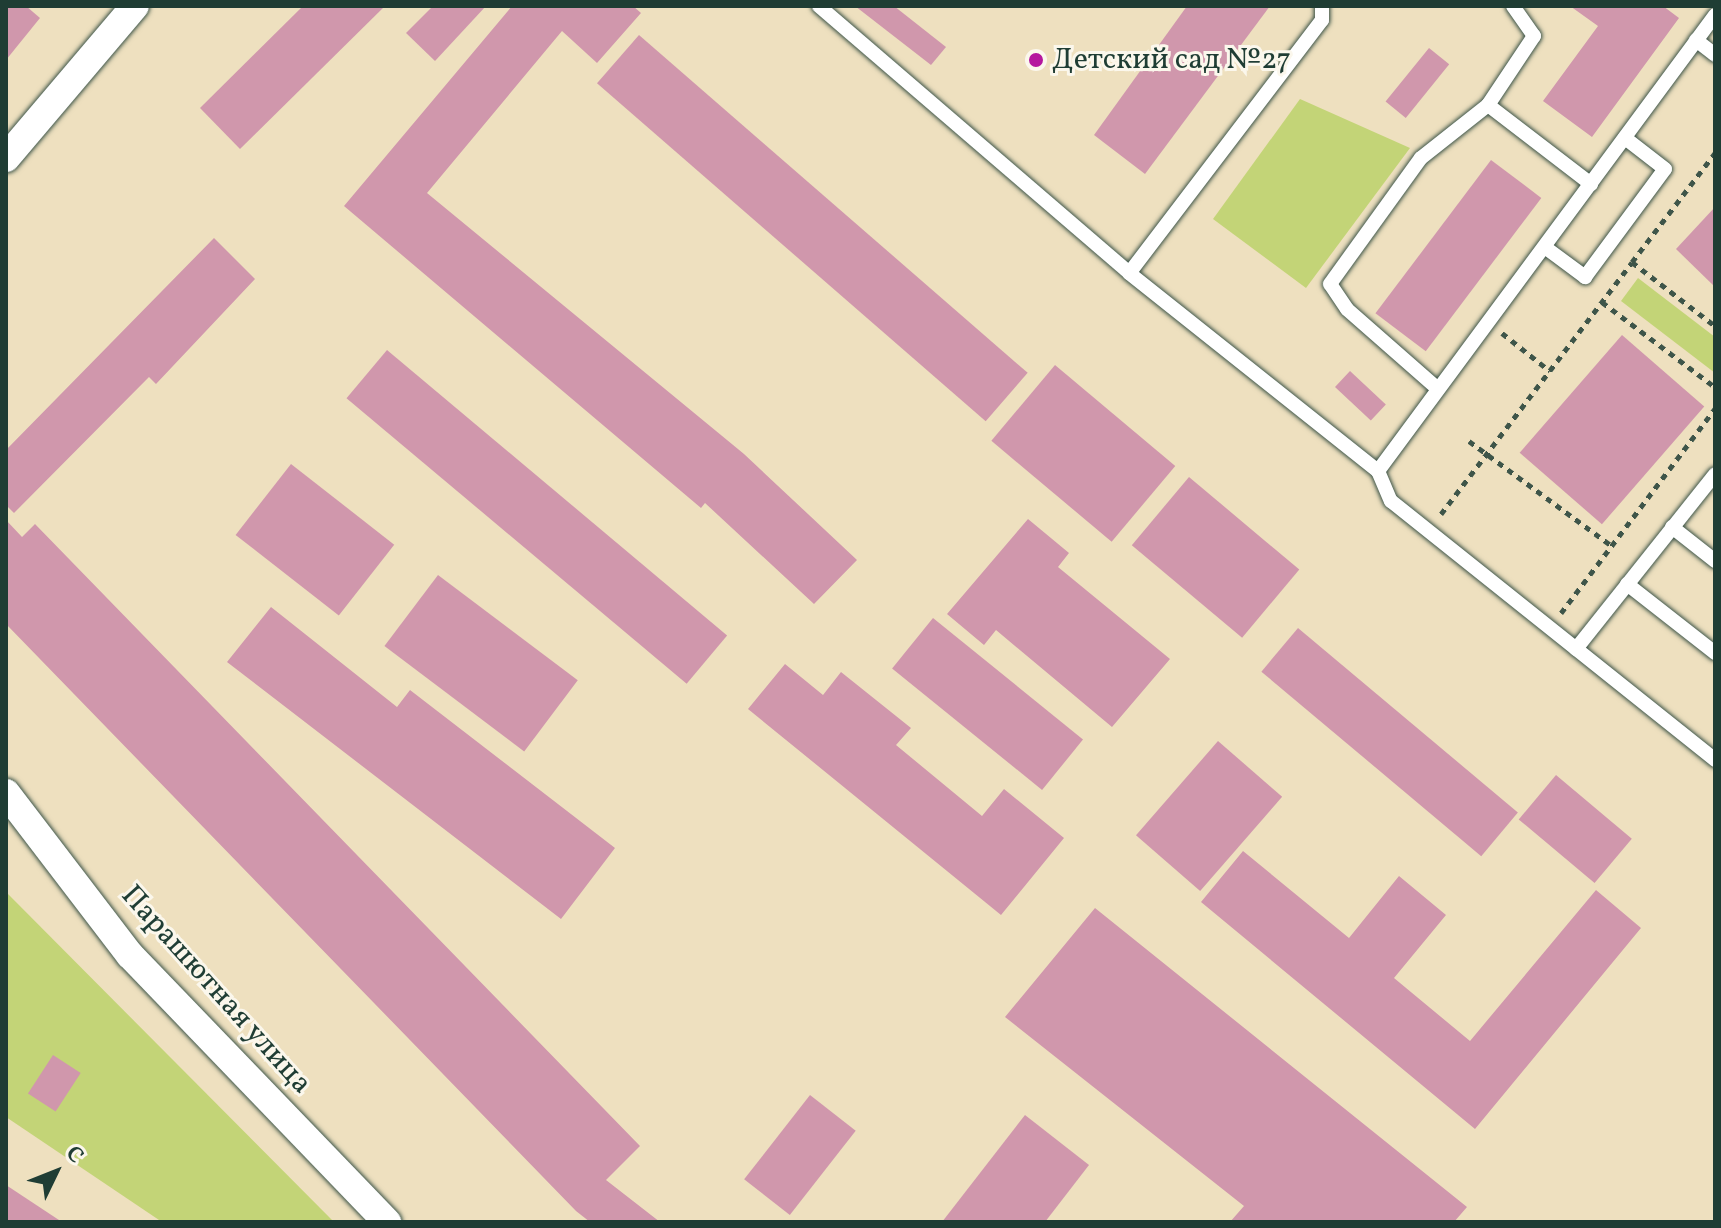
<!DOCTYPE html>
<html>
<head>
<meta charset="utf-8">
<style>
  body { margin:0 }
  #map { position:relative; width:1721px; height:1228px; overflow:hidden; background:#eee0bf; font-family:Vollkorn,serif }
  div>[style] { position:absolute }
  [style*='--x'] { left:calc(var(--x)*1px); top:calc(var(--y)*1px); width:calc(var(--w)*1px); rotate:calc(var(--a)*1deg) }
  .green>* { inset:0; background:#c3d477 }
  .building>* { inset:0; background:#d097ac; transform-origin:0 0 }
  .path>* { height:5px; margin-top:-2.5px; transform-origin:0; background:repeating-linear-gradient(90deg,#3e5549 0 6px,transparent 0 12px) }
  .roads { filter:drop-shadow(0 0 2px #3e5549) drop-shadow(0 0 2px #3e5549) }
  .lane>* { height:14px; margin:-7px; padding:0 7px; transform-origin:7px; border-radius:7px; background:#fff }
  .street>* { height:28px; margin:-14px; padding:0 14px; transform-origin:14px; border-radius:14px; background:#fff }
  .dots>* { width:22px; height:22px; translate:-50% -50%; box-sizing:border-box; border:4px solid #fbf7ec; border-radius:50% }
  span { translate:-50% -50%; white-space:nowrap; text-align:center; line-height:1.15; -webkit-text-stroke:6px #fbf7ec; paint-order:stroke }
  .poi-label { font-size:30px; color:#1f3d34 }
  .left { translate:0 -50%; text-align:left }
  .street-label { font-size:30px; color:#1f3d34 }
  .frame { position:absolute; inset:0; border:8px solid #1f3d34; pointer-events:none }
  .north { position:absolute; left:16px; top:1132px; width:80px; height:80px; -webkit-text-stroke:6px #fbf7ec; paint-order:stroke; rotate:47deg; font-size:22px; font-weight:700; line-height:32px; text-align:center; color:#1f3d34 }
  .north::after { content:''; display:block; margin:auto; width:28px; height:36px; background:#1f3d34; clip-path:polygon(50% 0,100% 100%,50% 72%,0 100%) }
</style>
</head>
<body>
<div id="map">
  <div class="green">
    <i style="clip-path:polygon(1300px 99px,1410px 148px,1306px 288px,1213px 219px)"></i>
    <i style="clip-path:polygon(1638px 278px,1715px 337px,1715px 373px,1621px 301px)"></i>
    <i style="clip-path:polygon(6px 892px,334px 1222px,162px 1222px,6px 1117px)"></i>
  </div>
  <div class="building">
    <i style="clip-path:polygon(6px 6px,26px 6px,40px 18px,6px 60px)"></i>
    <i style="clip-path:polygon(303px 6px,385px 6px,240px 149px,200px 108px)"></i>
    <i style="clip-path:polygon(433px 6px,486px 6px,435px 61px,406px 33px)"></i>
    <i style="clip-path:polygon(512px 6px,633px 6px,641px 13px,597px 63px,562px 31px,427px 193px,744px 454px,857px 560px,814px 604px,705px 503px,701px 508px,344px 206px)"></i>
    <i style="clip-path:polygon(855px 6px,894px 6px,946px 47px,931px 65px)"></i>
    <i style="clip-path:polygon(1187px 6px,1270px 6px,1145px 174px,1094px 135px)"></i>
    <i style="clip-path:polygon(1570px 6px,1663px 6px,1679px 18px,1592px 137px,1543px 101px,1598px 26px)"></i>
    <i style="left:639px;top:35px;width:515px;height:64px;rotate:41deg"></i>
    <i style="left:1429px;top:48px;width:26px;height:69px;rotate:39deg"></i>
    <i style="left:1491px;top:160px;width:63px;height:192px;rotate:37deg"></i>
    <i style="clip-path:polygon(1715px 207px,1715px 287px,1676px 249px)"></i>
    <i style="clip-path:polygon(214px 238px,255px 279px,156px 384px,149px 377px,14px 513px,6px 505px,6px 450px)"></i>
    <i style="left:1622px;top:335px;width:109px;height:156px;rotate:41deg"></i>
    <i style="left:387px;top:350px;width:444px;height:63px;rotate:40deg"></i>
    <i style="left:1055px;top:365px;width:157px;height:99px;rotate:40deg"></i>
    <i style="left:1350px;top:371px;width:49px;height:22px;rotate:43deg"></i>
    <i style="left:291px;top:464px;width:131px;height:90px;rotate:38deg"></i>
    <i style="left:1189px;top:477px;width:144px;height:89px;rotate:40deg"></i>
    <i style="clip-path:polygon(1028px 519px,1069px 553px,1058px 567px,1170px 659px,1112px 727px,996px 630px,984px 645px,947px 614px)"></i>
    <i style="clip-path:polygon(6px 520px,22px 537px,35px 524px,640px 1146px,606px 1180px,660px 1222px,590px 1222px,576px 1211px,6px 624px)"></i>
    <i style="left:438px;top:575px;width:175px;height:89px;rotate:37deg"></i>
    <i style="clip-path:polygon(271px 607px,397px 707px,410px 690px,615px 848px,561px 919px,227px 662px)"></i>
    <i style="left:933px;top:618px;width:193px;height:65px;rotate:39deg"></i>
    <i style="left:1298px;top:628px;width:287px;height:57px;rotate:40deg"></i>
    <i style="clip-path:polygon(785px 664px,823px 695px,841px 672px,911px 728px,896px 745px,982px 816px,1004px 789px,1064px 838px,1001px 915px,748px 709px)"></i>
    <i style="left:1218px;top:741px;width:85px;height:125px;rotate:41deg"></i>
    <i style="left:1556px;top:775px;width:99px;height:58px;rotate:40deg"></i>
    <i style="clip-path:polygon(1243px 851px,1349px 938px,1399px 876px,1446px 915px,1394px 978px,1470px 1041px,1596px 890px,1641px 928px,1475px 1129px,1201px 902px)"></i>
    <i style="clip-path:polygon(1095px 908px,1467px 1207px,1454px 1222px,1230px 1222px,1244px 1206px,1005px 1017px)"></i>
    <i style="left:53px;top:1055px;width:33px;height:46px;rotate:33deg"></i>
    <i style="left:810px;top:1095px;width:58px;height:107px;rotate:38deg"></i>
    <i style="clip-path:polygon(1025px 1115px,1089px 1165px,1045px 1222px,942px 1222px)"></i>
    <i style="clip-path:polygon(6px 1185px,62px 1222px,6px 1222px)"></i>
  </div>
  <div class="path">
    <i style="--x:1632;--y:262;--w:137;--a:-52.7"></i>
    <i style="--x:1602;--y:302;--w:141;--a:37"></i>
    <i style="--x:1502;--y:333;--w:61;--a:38.4"></i>
    <i style="--x:1469;--y:441;--w:177;--a:36.3"></i>
    <i style="--x:1441;--y:514;--w:316;--a:-52.8"></i>
    <i style="--x:1632;--y:262;--w:105;--a:37.6"></i>
    <i style="--x:1561;--y:613;--w:256;--a:-53"></i>
  </div>
  <div class="roads">
    <div class="lane">
      <i style="--x:819;--y:6;--w:409;--a:40.7"></i>
      <i style="--x:1322;--y:6;--w:14;--a:90"></i>
      <i style="--x:1322;--y:20;--w:318;--a:127.3"></i>
      <i style="--x:1129;--y:273;--w:318;--a:38.5"></i>
      <i style="--x:1378;--y:471;--w:33;--a:67"></i>
      <i style="--x:1391;--y:501;--w:415;--a:38.6"></i>
      <i style="--x:1696;--y:40;--w:24;--a:38"></i>
      <i style="--x:1488;--y:105;--w:130;--a:37.5"></i>
      <i style="--x:1546;--y:248;--w:49;--a:36.6"></i>
      <i style="--x:1585;--y:277;--w:134;--a:-53.5"></i>
      <i style="--x:1665;--y:169;--w:51;--a:-142.2"></i>
      <i style="--x:1438;--y:389;--w:121;--a:-138.7"></i>
      <i style="--x:1347;--y:309;--w:30;--a:-124"></i>
      <i style="--x:1330;--y:284;--w:155;--a:-54.2"></i>
      <i style="--x:1421;--y:158;--w:85;--a:-38.3"></i>
      <i style="--x:1488;--y:105;--w:83;--a:-56.3"></i>
      <i style="--x:1534;--y:36;--w:37;--a:-125"></i>
      <i style="--x:1378;--y:471;--w:567;--a:-53.53"></i>
      <i style="--x:1672;--y:527;--w:55;--a:38.3"></i>
      <i style="--x:1627;--y:584;--w:112;--a:38.1"></i>
      <i style="--x:1576;--y:649;--w:223;--a:-51.5"></i>
    </div>
    <div class="street">
      <i style="--x:6;--y:158;--w:199;--a:-49.7"></i>
      <i style="--x:6;--y:793;--w:204;--a:52.6"></i>
      <i style="--x:130;--y:955;--w:371;--a:46.1"></i>
    </div>
  </div>
  <div class="dots">
    <i style="left:1036px;top:60px;background:#b5179e"></i>
  </div>
  <div class="poi-label">
    <span class="left" style="left:1052px;top:60px">Детский сад №27</span>
  </div>
  <div class="street-label">
    <span style="left:216px;top:990px;rotate:48deg">Парашютная улица</span>
  </div>
  <div class="frame"></div>
  <div class="north">С</div>
</div>
</body>
</html>
